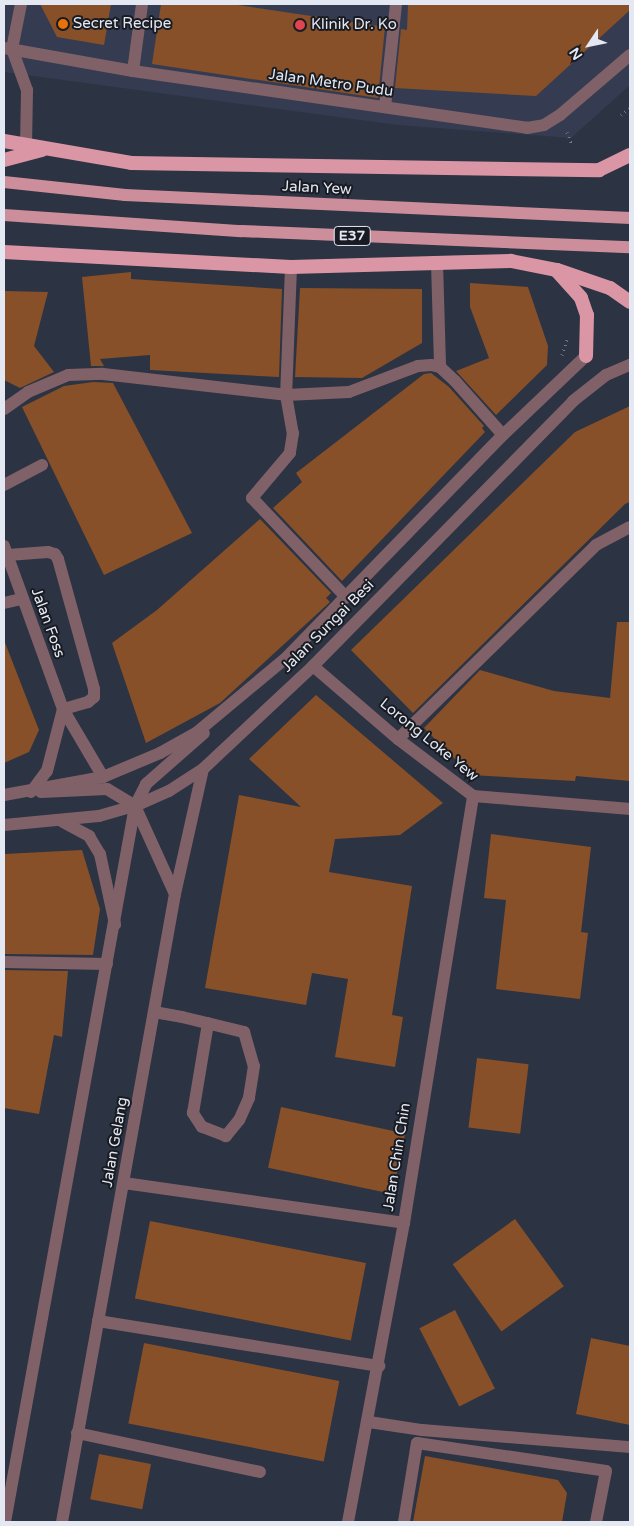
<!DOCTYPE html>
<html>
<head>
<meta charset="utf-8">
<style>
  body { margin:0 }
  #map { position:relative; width:634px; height:1526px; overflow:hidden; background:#2c3343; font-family:"Varela Round",sans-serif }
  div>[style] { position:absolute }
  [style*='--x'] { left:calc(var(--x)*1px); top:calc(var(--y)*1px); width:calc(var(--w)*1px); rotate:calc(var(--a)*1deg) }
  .built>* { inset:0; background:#353c52 }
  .building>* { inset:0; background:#875028; transform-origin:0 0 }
  .path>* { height:3px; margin-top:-1.5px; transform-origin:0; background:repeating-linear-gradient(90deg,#737986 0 1px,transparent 0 5px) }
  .service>* { height:12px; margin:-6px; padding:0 6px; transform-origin:6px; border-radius:6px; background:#816168 }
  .minor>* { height:12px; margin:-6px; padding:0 6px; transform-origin:6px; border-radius:6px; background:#816168 }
  .tertiary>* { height:12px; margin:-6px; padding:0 6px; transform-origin:6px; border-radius:6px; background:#816168 }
  .primary>* { height:12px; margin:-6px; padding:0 6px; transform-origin:6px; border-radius:6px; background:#cc8e9b }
  .trunk>* { height:14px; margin:-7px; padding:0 7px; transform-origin:7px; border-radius:7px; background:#db96a6 }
  .dots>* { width:14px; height:14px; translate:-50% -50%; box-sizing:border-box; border:2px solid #181b22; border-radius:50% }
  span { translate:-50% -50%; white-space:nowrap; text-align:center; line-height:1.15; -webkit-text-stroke:4px #181b22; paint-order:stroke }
  .shield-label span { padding:1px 4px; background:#181b22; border:1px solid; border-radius:4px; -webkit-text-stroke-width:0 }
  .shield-label { font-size:14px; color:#e4e8f2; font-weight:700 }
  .poi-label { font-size:15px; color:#e4e8f2 }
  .left { translate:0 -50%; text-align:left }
  .street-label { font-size:15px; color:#e4e8f2 }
  .frame { position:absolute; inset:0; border:5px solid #e4e8f2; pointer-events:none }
  .north { position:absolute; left:564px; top:20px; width:50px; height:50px; -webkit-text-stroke:4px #181b22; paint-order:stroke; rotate:236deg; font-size:14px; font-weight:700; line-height:20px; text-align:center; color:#e4e8f2 }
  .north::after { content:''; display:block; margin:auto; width:18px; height:22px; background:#e4e8f2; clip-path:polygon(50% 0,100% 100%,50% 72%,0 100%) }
</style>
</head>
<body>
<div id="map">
  <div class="built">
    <i style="clip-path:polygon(4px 4px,630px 4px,630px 85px,571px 138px,398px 125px,4px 72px)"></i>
  </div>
  <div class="building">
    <i style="clip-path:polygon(40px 4px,111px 4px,104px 45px,57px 37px)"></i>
    <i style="clip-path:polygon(161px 4px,231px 4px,385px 27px,378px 98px,152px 64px)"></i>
    <i style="clip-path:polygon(408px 4px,630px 4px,630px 10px,536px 96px,395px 88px,401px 29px,407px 30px)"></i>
    <i style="clip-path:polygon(131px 272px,131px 279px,282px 289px,279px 377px,150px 370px,150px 355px,100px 359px,104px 366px,91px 366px,82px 277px)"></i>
    <i style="clip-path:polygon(470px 283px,528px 287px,548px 346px,547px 365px,496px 415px,456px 371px,489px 358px,470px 307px)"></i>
    <i style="clip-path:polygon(300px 288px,422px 289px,422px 343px,362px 378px,295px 377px)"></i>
    <i style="clip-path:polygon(4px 291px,48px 292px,34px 346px,54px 372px,20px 388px,4px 380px)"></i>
    <i style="clip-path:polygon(431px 373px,449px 387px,484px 426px,482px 428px,485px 432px,342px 581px,273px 508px,302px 482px,296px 473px,424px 374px)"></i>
    <i style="clip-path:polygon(93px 382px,113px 383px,192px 533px,104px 575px,22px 407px,64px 386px)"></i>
    <i style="clip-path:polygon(630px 406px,630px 502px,625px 504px,413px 713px,351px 650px,575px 432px)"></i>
    <i style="clip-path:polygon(260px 519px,331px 593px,326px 598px,330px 602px,220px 703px,146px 743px,112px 643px,157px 610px)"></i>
    <i style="clip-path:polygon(617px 622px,630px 622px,630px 781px,576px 776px,575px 781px,471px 775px,424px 728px,480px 670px,554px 691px,610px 698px)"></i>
    <i style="clip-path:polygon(4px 640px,39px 730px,29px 752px,4px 763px)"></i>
    <i style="clip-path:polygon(316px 695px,443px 803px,400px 835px,335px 839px,329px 872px,412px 886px,392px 1015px,403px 1017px,395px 1067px,335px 1057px,348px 979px,312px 973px,306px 1005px,205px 988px,239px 795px,301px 807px,249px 759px)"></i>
    <i style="clip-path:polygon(491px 834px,591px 847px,581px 932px,588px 933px,580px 999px,496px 989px,506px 900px,484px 898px)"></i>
    <i style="clip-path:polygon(82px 850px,100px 909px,93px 955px,4px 954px,4px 854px)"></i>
    <i style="clip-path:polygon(4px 970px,68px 971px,62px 1037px,54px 1035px,39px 1114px,4px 1108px)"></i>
    <i style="left:477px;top:1058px;width:52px;height:70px;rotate:7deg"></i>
    <i style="left:281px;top:1107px;width:127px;height:62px;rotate:12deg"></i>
    <i style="left:515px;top:1219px;width:83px;height:77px;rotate:54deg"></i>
    <i style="left:150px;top:1221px;width:220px;height:79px;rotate:11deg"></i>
    <i style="left:455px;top:1310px;width:88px;height:40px;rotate:63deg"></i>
    <i style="clip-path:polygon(591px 1338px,630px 1346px,630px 1425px,576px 1414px)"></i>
    <i style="left:144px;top:1343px;width:199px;height:82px;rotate:11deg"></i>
    <i style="left:99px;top:1454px;width:53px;height:46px;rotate:11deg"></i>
    <i style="clip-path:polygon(425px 1456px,558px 1480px,567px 1493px,562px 1522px,413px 1522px)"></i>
  </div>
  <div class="path">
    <i style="--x:621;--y:115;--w:11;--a:-38"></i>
    <i style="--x:567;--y:132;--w:14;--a:69"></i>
    <i style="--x:562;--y:355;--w:16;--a:-72"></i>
  </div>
  <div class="service">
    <i style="--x:133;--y:71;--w:68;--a:-82.3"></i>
    <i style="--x:385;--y:107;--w:104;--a:-83.9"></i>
    <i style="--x:437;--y:263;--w:104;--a:88.3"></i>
    <i style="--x:291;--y:267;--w:128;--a:92.2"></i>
    <i style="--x:286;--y:395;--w:39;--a:80"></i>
    <i style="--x:293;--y:433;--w:20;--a:99"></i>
    <i style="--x:290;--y:453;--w:59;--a:130.2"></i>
    <i style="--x:252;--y:498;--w:137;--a:46.5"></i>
    <i style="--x:4;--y:409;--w:29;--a:-35"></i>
    <i style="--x:28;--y:392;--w:43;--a:-23"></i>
    <i style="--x:68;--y:375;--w:35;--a:-2"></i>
    <i style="--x:103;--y:374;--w:184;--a:6.5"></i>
    <i style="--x:286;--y:395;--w:63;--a:-2.7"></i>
    <i style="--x:349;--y:392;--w:74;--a:-20.6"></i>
    <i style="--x:418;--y:366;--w:13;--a:-4"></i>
    <i style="--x:431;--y:365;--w:9;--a:13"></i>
    <i style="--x:440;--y:367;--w:21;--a:43"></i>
    <i style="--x:455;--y:381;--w:72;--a:48.4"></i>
    <i style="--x:4;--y:485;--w:43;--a:-27.8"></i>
    <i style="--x:8;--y:555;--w:40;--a:-4.3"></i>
    <i style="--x:48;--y:552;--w:7;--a:16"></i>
    <i style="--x:55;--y:554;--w:6;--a:59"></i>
    <i style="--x:58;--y:559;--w:135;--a:74.5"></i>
    <i style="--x:94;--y:689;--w:8;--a:90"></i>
    <i style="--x:94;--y:697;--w:8;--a:140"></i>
    <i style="--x:88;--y:702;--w:26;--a:164"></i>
    <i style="--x:4;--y:603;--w:18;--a:-13"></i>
    <i style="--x:398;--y:739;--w:277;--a:-44.4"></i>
    <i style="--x:596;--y:545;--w:38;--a:-28"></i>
    <i style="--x:154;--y:1012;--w:28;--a:10"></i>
    <i style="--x:182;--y:1017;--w:64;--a:13.6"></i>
    <i style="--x:244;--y:1032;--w:35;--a:74"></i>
    <i style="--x:254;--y:1066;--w:32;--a:99"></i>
    <i style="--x:249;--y:1098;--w:24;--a:114"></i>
    <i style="--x:239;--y:1120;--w:21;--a:129"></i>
    <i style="--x:226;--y:1136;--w:26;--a:-159"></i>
    <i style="--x:202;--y:1127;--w:17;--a:-123"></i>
    <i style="--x:193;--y:1113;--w:91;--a:-80.5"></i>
    <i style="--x:98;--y:1321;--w:285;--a:9.1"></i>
    <i style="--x:77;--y:1433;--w:187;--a:12"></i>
    <i style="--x:404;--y:1522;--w:80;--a:-80.7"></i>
    <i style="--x:417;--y:1443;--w:191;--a:8.4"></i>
    <i style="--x:606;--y:1471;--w:52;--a:101.1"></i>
  </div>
  <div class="minor">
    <i style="--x:21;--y:4;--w:46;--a:101.3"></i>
    <i style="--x:12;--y:49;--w:44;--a:69.9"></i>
    <i style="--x:27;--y:90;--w:55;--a:91"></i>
    <i style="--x:4;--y:48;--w:131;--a:10.1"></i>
    <i style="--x:133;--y:71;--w:398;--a:8.2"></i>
    <i style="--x:527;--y:128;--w:17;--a:-10"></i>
    <i style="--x:544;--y:125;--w:19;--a:-32"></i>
    <i style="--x:560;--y:115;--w:92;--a:-40.6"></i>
    <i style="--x:4;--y:546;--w:173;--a:70.1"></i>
    <i style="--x:63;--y:709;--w:79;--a:59.5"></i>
    <i style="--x:313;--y:666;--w:112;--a:40.7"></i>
    <i style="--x:398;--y:739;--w:94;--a:37.2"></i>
    <i style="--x:473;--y:796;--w:158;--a:4.7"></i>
    <i style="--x:31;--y:792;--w:26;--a:-53"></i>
    <i style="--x:47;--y:771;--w:64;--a:-75.5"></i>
    <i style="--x:4;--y:962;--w:103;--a:1.1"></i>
    <i style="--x:124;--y:1183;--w:283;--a:8.1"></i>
    <i style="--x:369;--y:1422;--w:54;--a:8.6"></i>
    <i style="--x:422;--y:1430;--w:209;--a:4.7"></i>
    <i style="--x:5;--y:1522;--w:728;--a:-79.71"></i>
    <i style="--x:62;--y:1522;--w:638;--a:-79.8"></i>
    <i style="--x:175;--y:894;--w:128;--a:-77.4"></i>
    <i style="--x:348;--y:1522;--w:304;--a:-79.4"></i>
    <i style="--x:404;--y:1223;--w:433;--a:-80.8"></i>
  </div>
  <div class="tertiary">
    <i style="--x:41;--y:792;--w:66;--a:-2.6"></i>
    <i style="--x:107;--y:789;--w:33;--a:31"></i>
    <i style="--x:135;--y:806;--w:97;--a:65.6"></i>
    <i style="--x:4;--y:795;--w:101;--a:-10.3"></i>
    <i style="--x:103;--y:777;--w:62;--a:-22.8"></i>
    <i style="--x:160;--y:753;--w:41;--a:-29.1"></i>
    <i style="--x:196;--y:733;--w:117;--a:-39.8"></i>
    <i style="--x:286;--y:658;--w:311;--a:-45.8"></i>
    <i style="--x:503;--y:435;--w:115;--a:-43.6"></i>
    <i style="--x:135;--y:806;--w:25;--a:-63"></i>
    <i style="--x:146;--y:784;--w:77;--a:-41.3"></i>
    <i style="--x:63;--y:822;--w:30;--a:28"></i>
    <i style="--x:89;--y:836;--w:21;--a:59"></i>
    <i style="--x:100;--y:854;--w:72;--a:77.9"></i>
    <i style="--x:4;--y:825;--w:95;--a:-5.4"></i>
    <i style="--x:99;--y:816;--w:37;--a:-16"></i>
    <i style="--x:135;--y:806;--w:37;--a:-24"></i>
    <i style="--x:169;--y:791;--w:40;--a:-32.9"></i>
    <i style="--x:203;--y:769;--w:151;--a:-43.1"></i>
    <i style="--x:313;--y:666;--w:371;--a:-45.5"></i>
    <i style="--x:573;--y:401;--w:42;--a:-38.2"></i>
    <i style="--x:606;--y:375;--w:26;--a:-23"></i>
  </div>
  <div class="primary">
    <i style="--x:4;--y:182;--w:122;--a:6.1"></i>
    <i style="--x:125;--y:195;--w:506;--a:2.61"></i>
    <i style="--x:4;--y:215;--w:238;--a:3.9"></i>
    <i style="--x:241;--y:231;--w:389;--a:2.4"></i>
  </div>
  <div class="trunk">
    <i style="--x:4;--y:141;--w:129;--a:9.8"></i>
    <i style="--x:131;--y:163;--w:468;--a:0.9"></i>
    <i style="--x:599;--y:170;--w:34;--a:-26"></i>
    <i style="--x:4;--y:160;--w:39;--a:-15"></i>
    <i style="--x:4;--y:252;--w:287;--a:3"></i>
    <i style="--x:291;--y:267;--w:220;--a:-1.6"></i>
    <i style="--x:511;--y:261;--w:47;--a:11.1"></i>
    <i style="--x:557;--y:270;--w:56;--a:18.8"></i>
    <i style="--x:610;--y:288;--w:24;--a:35"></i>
    <i style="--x:557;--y:271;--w:36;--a:48"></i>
    <i style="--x:581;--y:298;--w:18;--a:71"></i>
    <i style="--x:587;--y:315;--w:41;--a:91.4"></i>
  </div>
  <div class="dots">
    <i style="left:63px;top:24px;background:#e8710a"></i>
    <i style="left:300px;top:25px;background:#e0444e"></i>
  </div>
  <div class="shield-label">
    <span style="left:352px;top:236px">E37</span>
  </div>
  <div class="poi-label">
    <span class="left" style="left:73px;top:24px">Secret Recipe</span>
    <span class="left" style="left:311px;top:25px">Klinik Dr. Ko</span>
  </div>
  <div class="street-label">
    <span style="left:331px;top:83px;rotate:8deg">Jalan Metro Pudu</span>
    <span style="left:317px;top:188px;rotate:3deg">Jalan Yew</span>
    <span style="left:48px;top:623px;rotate:70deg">Jalan Foss</span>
    <span style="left:328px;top:626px;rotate:-45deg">Jalan Sungai Besi</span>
    <span style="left:429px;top:740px;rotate:39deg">Lorong Loke Yew</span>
    <span style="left:115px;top:1142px;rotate:-80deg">Jalan Gelang</span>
    <span style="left:397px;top:1157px;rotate:-81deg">Jalan Chin Chin</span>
  </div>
  <div class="frame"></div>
  <div class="north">N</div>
</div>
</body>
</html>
